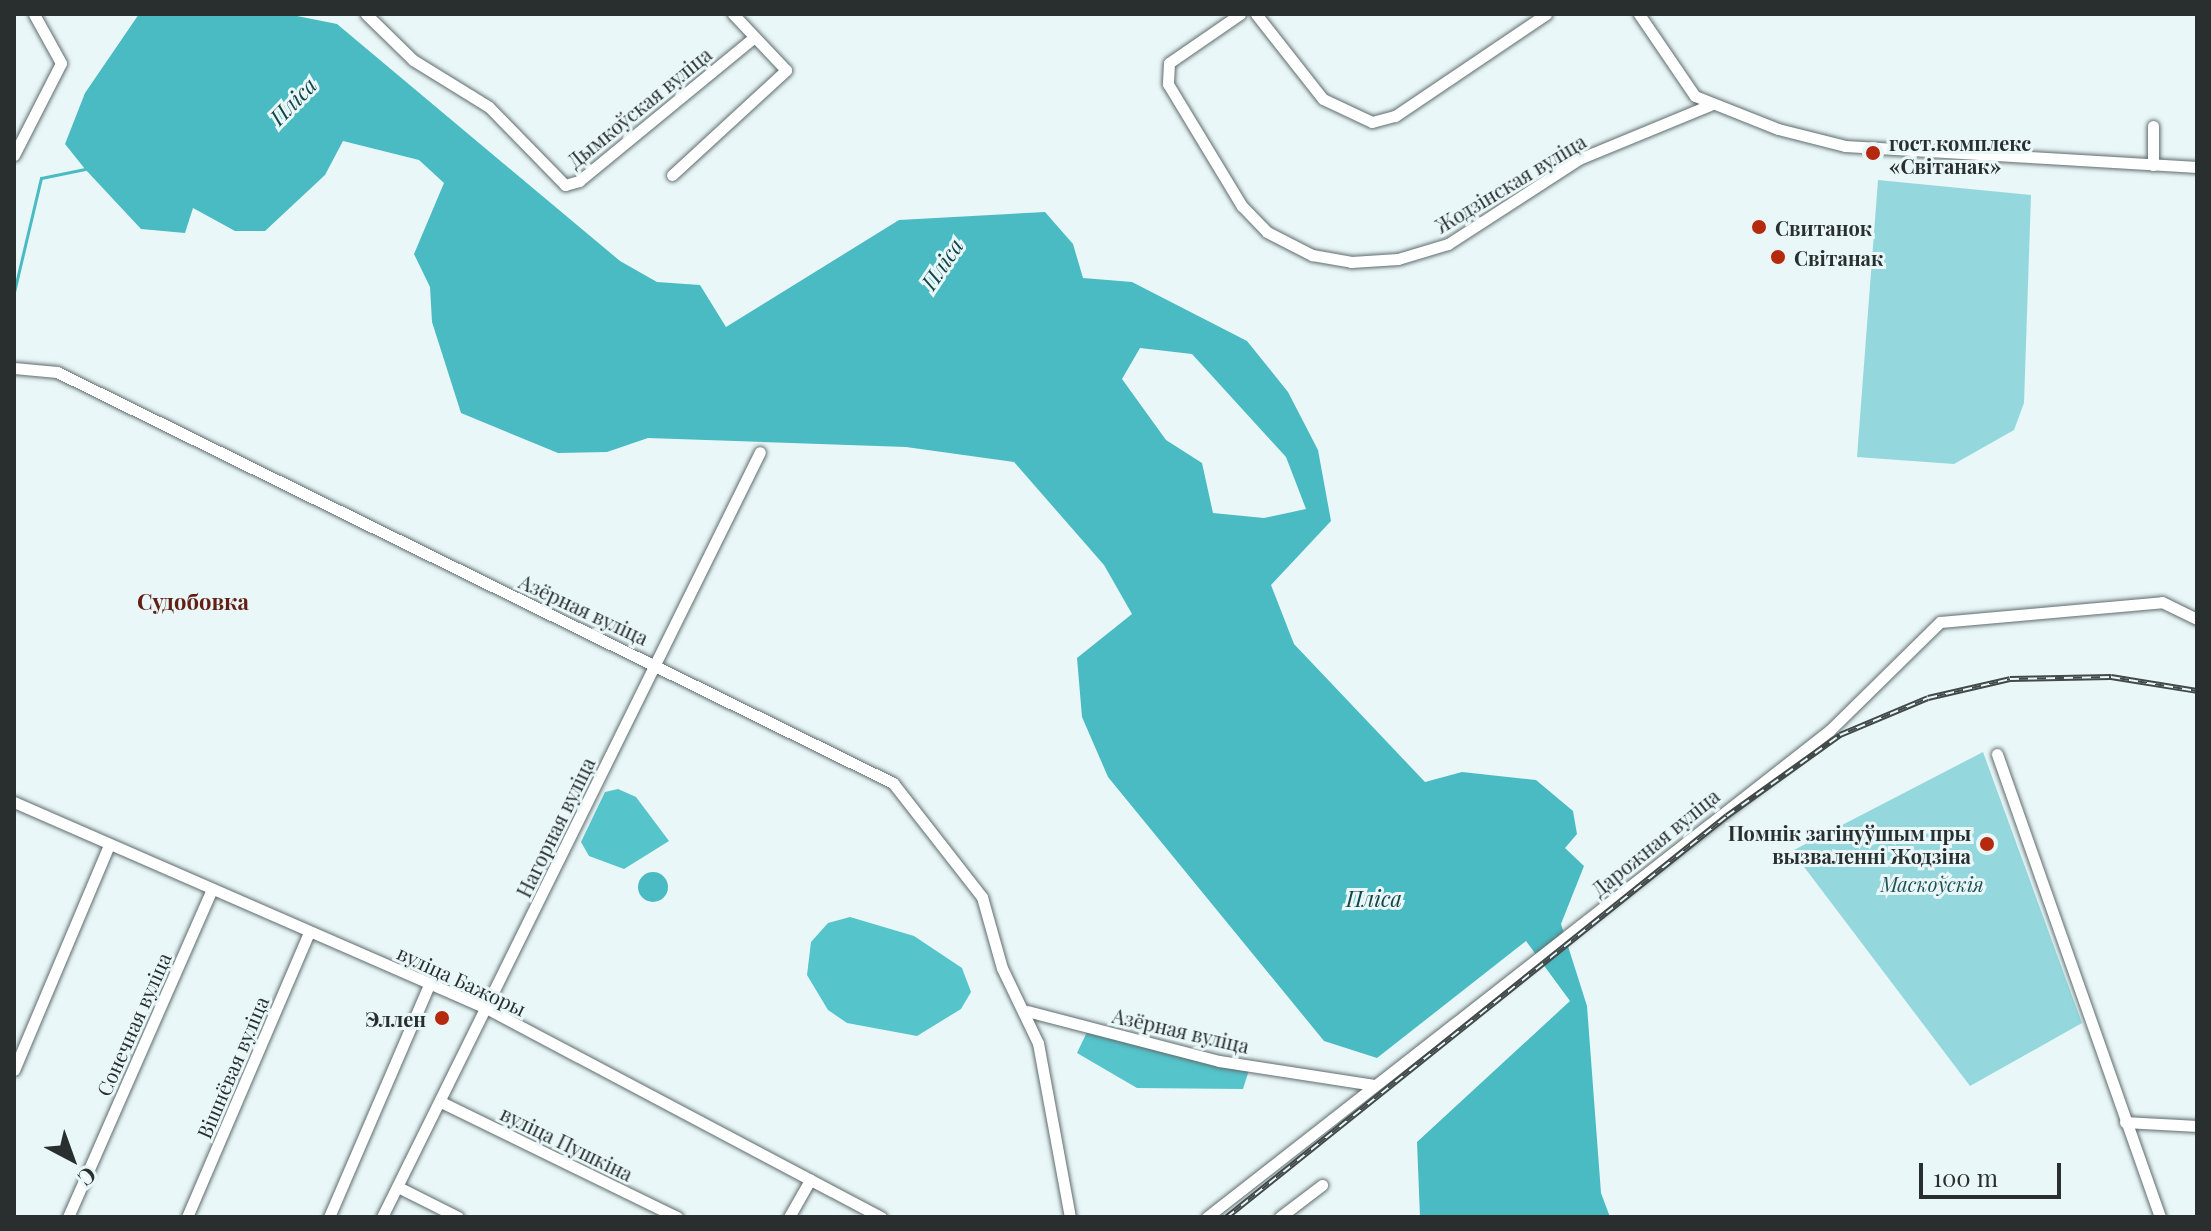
<!DOCTYPE html>
<html>
<head>
<meta charset="utf-8">
<style>
  body { margin:0 }
  #map { position:relative; width:2211px; height:1231px; overflow:hidden; background:#e9f7f8; font-family:"Playfair Display",serif }
  div>[style] { position:absolute }
  [style*='--x'] { left:calc(var(--x)*1px); top:calc(var(--y)*1px); width:calc(var(--w)*1px); rotate:calc(var(--a)*1deg) }
  .green>* { inset:0; background:#94d8dd }
  .forest>* { inset:0; background:#55c4cb }
  .water>* { inset:0; background:#4bbbc3 }
  .round { border-radius:50% }
  .stream>* { height:3px; margin:-1.5px; padding:0 1.5px; transform-origin:1.5px; border-radius:1.5px; background:#4bbbc3 }
  .roads { filter:drop-shadow(0 0 2px #606c6d) drop-shadow(0 0 2px #606c6d) }
  .minor>* { height:11px; margin:-5.5px; padding:0 5.5px; transform-origin:5.5px; border-radius:5.5px; background:#fff }
  .rail>* { height:6px; margin-top:-3px; transform-origin:0; background:repeating-linear-gradient(90deg,#e9f7f8 0 9px,#424949 0 18px); box-sizing:border-box; border-block:2px solid #424949 }
  .dots>* { width:22px; height:22px; translate:-50% -50%; box-sizing:border-box; border:4px solid #e9f7f8; border-radius:50% }
  span { translate:-50% -50%; white-space:nowrap; text-align:center; line-height:1.15; -webkit-text-stroke:6px #e9f7f8; paint-order:stroke }
  .street-label { font-size:20px; color:#292f2f }
  .poi-label { font-size:20px; color:#292f2f; font-weight:700 }
  .left { translate:0 -50%; text-align:left }
  .right { translate:-100% -50%; text-align:right }
  .park-label { font-size:20px; color:#1f5053; font-style:italic }
  .water-label { font-size:22px; color:#124448; font-style:italic }
  .neighbourhood-label { font-size:22px; color:#621f13; font-weight:700 }
  .frame { position:absolute; inset:0; border:16px solid #292f2f; pointer-events:none }
  .north { position:absolute; left:32px; top:1119px; width:80px; height:80px; -webkit-text-stroke:6px #e9f7f8; paint-order:stroke; rotate:139deg; font-size:22px; font-weight:700; line-height:32px; text-align:center; color:#292f2f }
  .north::after { content:''; display:block; margin:auto; width:28px; height:36px; background:#292f2f; clip-path:polygon(50% 0,100% 100%,50% 72%,0 100%) }
  .scale { position:absolute; left:1919px; top:1163px; width:142px; height:36px; box-sizing:border-box; border:4px solid #292f2f; border-top:0; padding-left:10px; font-size:24px; line-height:28px; white-space:nowrap; color:#292f2f; -webkit-text-stroke:6px #e9f7f8; paint-order:stroke }
</style>
</head>
<body>
<div id="map">
  <div class="green">
    <i style="clip-path:polygon(1878px 180px,2031px 195px,2024px 403px,2014px 430px,1954px 464px,1857px 457px)"></i>
    <i style="clip-path:polygon(1983px 752px,2082px 1023px,1970px 1086px,1792px 851px)"></i>
  </div>
  <div class="forest">
    <i style="clip-path:polygon(618px 789px,636px 797px,669px 841px,624px 869px,589px 856px,581px 842px,605px 792px)"></i>
    <i style="clip-path:polygon(850px 917px,914px 936px,962px 968px,971px 992px,961px 1009px,917px 1036px,847px 1023px,828px 1010px,807px 975px,811px 942px,828px 923px)"></i>
    <i style="clip-path:polygon(1087px 1032px,1249px 1070px,1243px 1089px,1137px 1088px,1077px 1053px)"></i>
  </div>
  <div class="water">
    <i style="clip-path:polygon(evenodd,139px 14px,287px 14px,337px 24px,620px 261px,657px 282px,700px 285px,726px 327px,899px 220px,1045px 212px,1073px 244px,1083px 278px,1132px 282px,1247px 341px,1288px 392px,1318px 450px,1331px 521px,1271px 585px,1294px 644px,1425px 782px,1462px 772px,1536px 780px,1573px 811px,1577px 834px,1565px 848px,1584px 866px,1561px 924px,1587px 1006px,1601px 1193px,1610px 1217px,1420px 1217px,1417px 1142px,1570px 1001px,1526px 941px,1377px 1058px,1324px 1041px,1108px 777px,1082px 717px,1077px 658px,1132px 614px,1104px 565px,1014px 462px,906px 447px,648px 438px,607px 452px,558px 453px,461px 413px,432px 322px,430px 287px,414px 254px,444px 183px,419px 160px,343px 141px,325px 175px,265px 231px,235px 231px,193px 208px,185px 233px,141px 229px,85px 169px,65px 144px,85px 93px,139px 14px,1140px 348px,1192px 354px,1286px 457px,1306px 509px,1264px 518px,1213px 513px,1202px 463px,1166px 440px,1122px 379px,1140px 348px)"></i>
    <i class="round" style="left:638px;top:872px;width:30px;height:30px"></i>
  </div>
  <div class="stream">
    <i style="--x:14;--y:292;--w:117;--a:-76.7"></i>
    <i style="--x:41;--y:178;--w:45;--a:-11.6"></i>
  </div>
  <div class="roads">
    <div class="minor">
      <i style="--x:366;--y:14;--w:66;--a:44.4"></i>
      <i style="--x:413;--y:60;--w:89;--a:31.7"></i>
      <i style="--x:489;--y:107;--w:109;--a:45.7"></i>
      <i style="--x:565;--y:185;--w:15;--a:-16"></i>
      <i style="--x:579;--y:181;--w:225;--a:-39.4"></i>
      <i style="--x:1240;--y:14;--w:86;--a:145.4"></i>
      <i style="--x:1169;--y:63;--w:21;--a:93"></i>
      <i style="--x:1168;--y:84;--w:143;--a:58.8"></i>
      <i style="--x:1242;--y:206;--w:36;--a:46"></i>
      <i style="--x:1267;--y:232;--w:51;--a:27.1"></i>
      <i style="--x:1312;--y:255;--w:40;--a:10"></i>
      <i style="--x:1351;--y:262;--w:47;--a:-3.7"></i>
      <i style="--x:1398;--y:259;--w:52;--a:-16.7"></i>
      <i style="--x:1448;--y:244;--w:156;--a:-33"></i>
      <i style="--x:1579;--y:159;--w:142;--a:-22.4"></i>
      <i style="--x:1256;--y:14;--w:108;--a:51.8"></i>
      <i style="--x:1323;--y:99;--w:54;--a:25.1"></i>
      <i style="--x:1372;--y:122;--w:24;--a:-15"></i>
      <i style="--x:1395;--y:116;--w:182;--a:-34"></i>
      <i style="--x:1639;--y:14;--w:99;--a:55.7"></i>
      <i style="--x:1695;--y:96;--w:89;--a:21.7"></i>
      <i style="--x:1778;--y:129;--w:69;--a:14.2"></i>
      <i style="--x:1845;--y:146;--w:353;--a:3.4"></i>
      <i style="--x:14;--y:155;--w:103;--a:-62.9"></i>
      <i style="--x:61;--y:63;--w:56;--a:-118.9"></i>
      <i style="--x:2153;--y:165;--w:39;--a:-90"></i>
      <i style="--x:672;--y:175;--w:155;--a:-42.6"></i>
      <i style="--x:786;--y:70;--w:77;--a:-133.4"></i>
      <i style="--x:14;--y:368;--w:43;--a:5.3"></i>
      <i style="--x:57;--y:372;--w:932;--a:26.18"></i>
      <i style="--x:893;--y:783;--w:145;--a:52"></i>
      <i style="--x:982;--y:897;--w:74;--a:74.3"></i>
      <i style="--x:1002;--y:968;--w:83;--a:64.4"></i>
      <i style="--x:1038;--y:1043;--w:177;--a:79.6"></i>
      <i style="--x:1997;--y:754;--w:491;--a:70.6"></i>
      <i style="--x:14;--y:802;--w:515;--a:23.58"></i>
      <i style="--x:486;--y:1008;--w:447;--a:27.9"></i>
      <i style="--x:1027;--y:1011;--w:198;--a:14.6"></i>
      <i style="--x:1219;--y:1061;--w:157;--a:8.8"></i>
      <i style="--x:14;--y:1070;--w:244;--a:-67.1"></i>
      <i style="--x:441;--y:1102;--w:263;--a:26"></i>
      <i style="--x:2125;--y:1122;--w:72;--a:3.2"></i>
      <i style="--x:398;--y:1187;--w:67;--a:26.6"></i>
      <i style="--x:68;--y:1217;--w:358;--a:-66.3"></i>
      <i style="--x:187;--y:1217;--w:310;--a:-66.8"></i>
      <i style="--x:329;--y:1217;--w:255;--a:-66.7"></i>
      <i style="--x:382;--y:1217;--w:853;--a:-63.71"></i>
      <i style="--x:789;--y:1217;--w:43;--a:-60.4"></i>
      <i style="--x:1207;--y:1217;--w:791;--a:-38.01"></i>
      <i style="--x:1830;--y:730;--w:154;--a:-44.5"></i>
      <i style="--x:1940;--y:622;--w:223;--a:-5.1"></i>
      <i style="--x:2162;--y:602;--w:39;--a:26"></i>
      <i style="--x:1280;--y:1217;--w:53;--a:-37.3"></i>
    </div>
  </div>
  <div class="rail">
    <i style="--x:1227;--y:1217;--w:641;--a:-38.73"></i>
    <i style="--x:1727;--y:816;--w:139;--a:-35.6"></i>
    <i style="--x:1840;--y:735;--w:95;--a:-22.8"></i>
    <i style="--x:1928;--y:698;--w:84;--a:-13"></i>
    <i style="--x:2010;--y:679;--w:101;--a:-1.1"></i>
    <i style="--x:2111;--y:677;--w:87;--a:9.2"></i>
  </div>
  <div class="dots">
    <i style="left:1873px;top:153px;background:#b5290e"></i>
    <i style="left:1759px;top:227px;background:#b5290e"></i>
    <i style="left:1778px;top:257px;background:#b5290e"></i>
    <i style="left:1987px;top:844px;background:#b5290e"></i>
    <i style="left:442px;top:1018px;background:#b5290e"></i>
  </div>
  <div class="street-label">
    <span style="left:639px;top:107px;rotate:-39deg">Дымкоўская вуліца</span>
    <span style="left:1510px;top:183px;rotate:-31deg">Жодзінская вуліца</span>
    <span style="left:584px;top:609px;rotate:25deg">Азёрная вуліца</span>
    <span style="left:555px;top:827px;rotate:-64deg">Нагорная вуліца</span>
    <span style="left:1655px;top:842px;rotate:-39deg">Дарожная вуліца</span>
    <span style="left:462px;top:980px;rotate:25deg">вуліца Бажоры</span>
    <span style="left:133px;top:1024px;rotate:-66deg">Сонечная вуліца</span>
    <span style="left:1181px;top:1030px;rotate:13deg">Азёрная вуліца</span>
    <span style="left:232px;top:1067px;rotate:-67deg">Вішнёвая вуліца</span>
    <span style="left:567px;top:1143px;rotate:26deg">вуліца Пушкіна</span>
  </div>
  <div class="poi-label">
    <span class="left" style="left:1889px;top:154px">гост.комплекс<br>«Світанак»</span>
    <span class="left" style="left:1775px;top:227px">Свитанок</span>
    <span class="left" style="left:1794px;top:257px">Світанак</span>
    <span class="right" style="left:1971px;top:844px">Помнік загінуўшым пры<br>вызваленні Жодзіна</span>
    <span class="right" style="left:426px;top:1018px">Эллен</span>
  </div>
  <div class="park-label">
    <span style="left:1932px;top:883px">Маскоўскія</span>
  </div>
  <div class="water-label">
    <span style="left:293px;top:101px;rotate:-46deg">Пліса</span>
    <span style="left:942px;top:264px;rotate:-56deg">Пліса</span>
    <span style="left:1374px;top:899px">Пліса</span>
  </div>
  <div class="neighbourhood-label">
    <span style="left:193px;top:602px">Судобовка</span>
  </div>
  <div class="frame"></div>
  <div class="north">С</div>
  <div class="scale">100 m</div>
</div>
</body>
</html>
